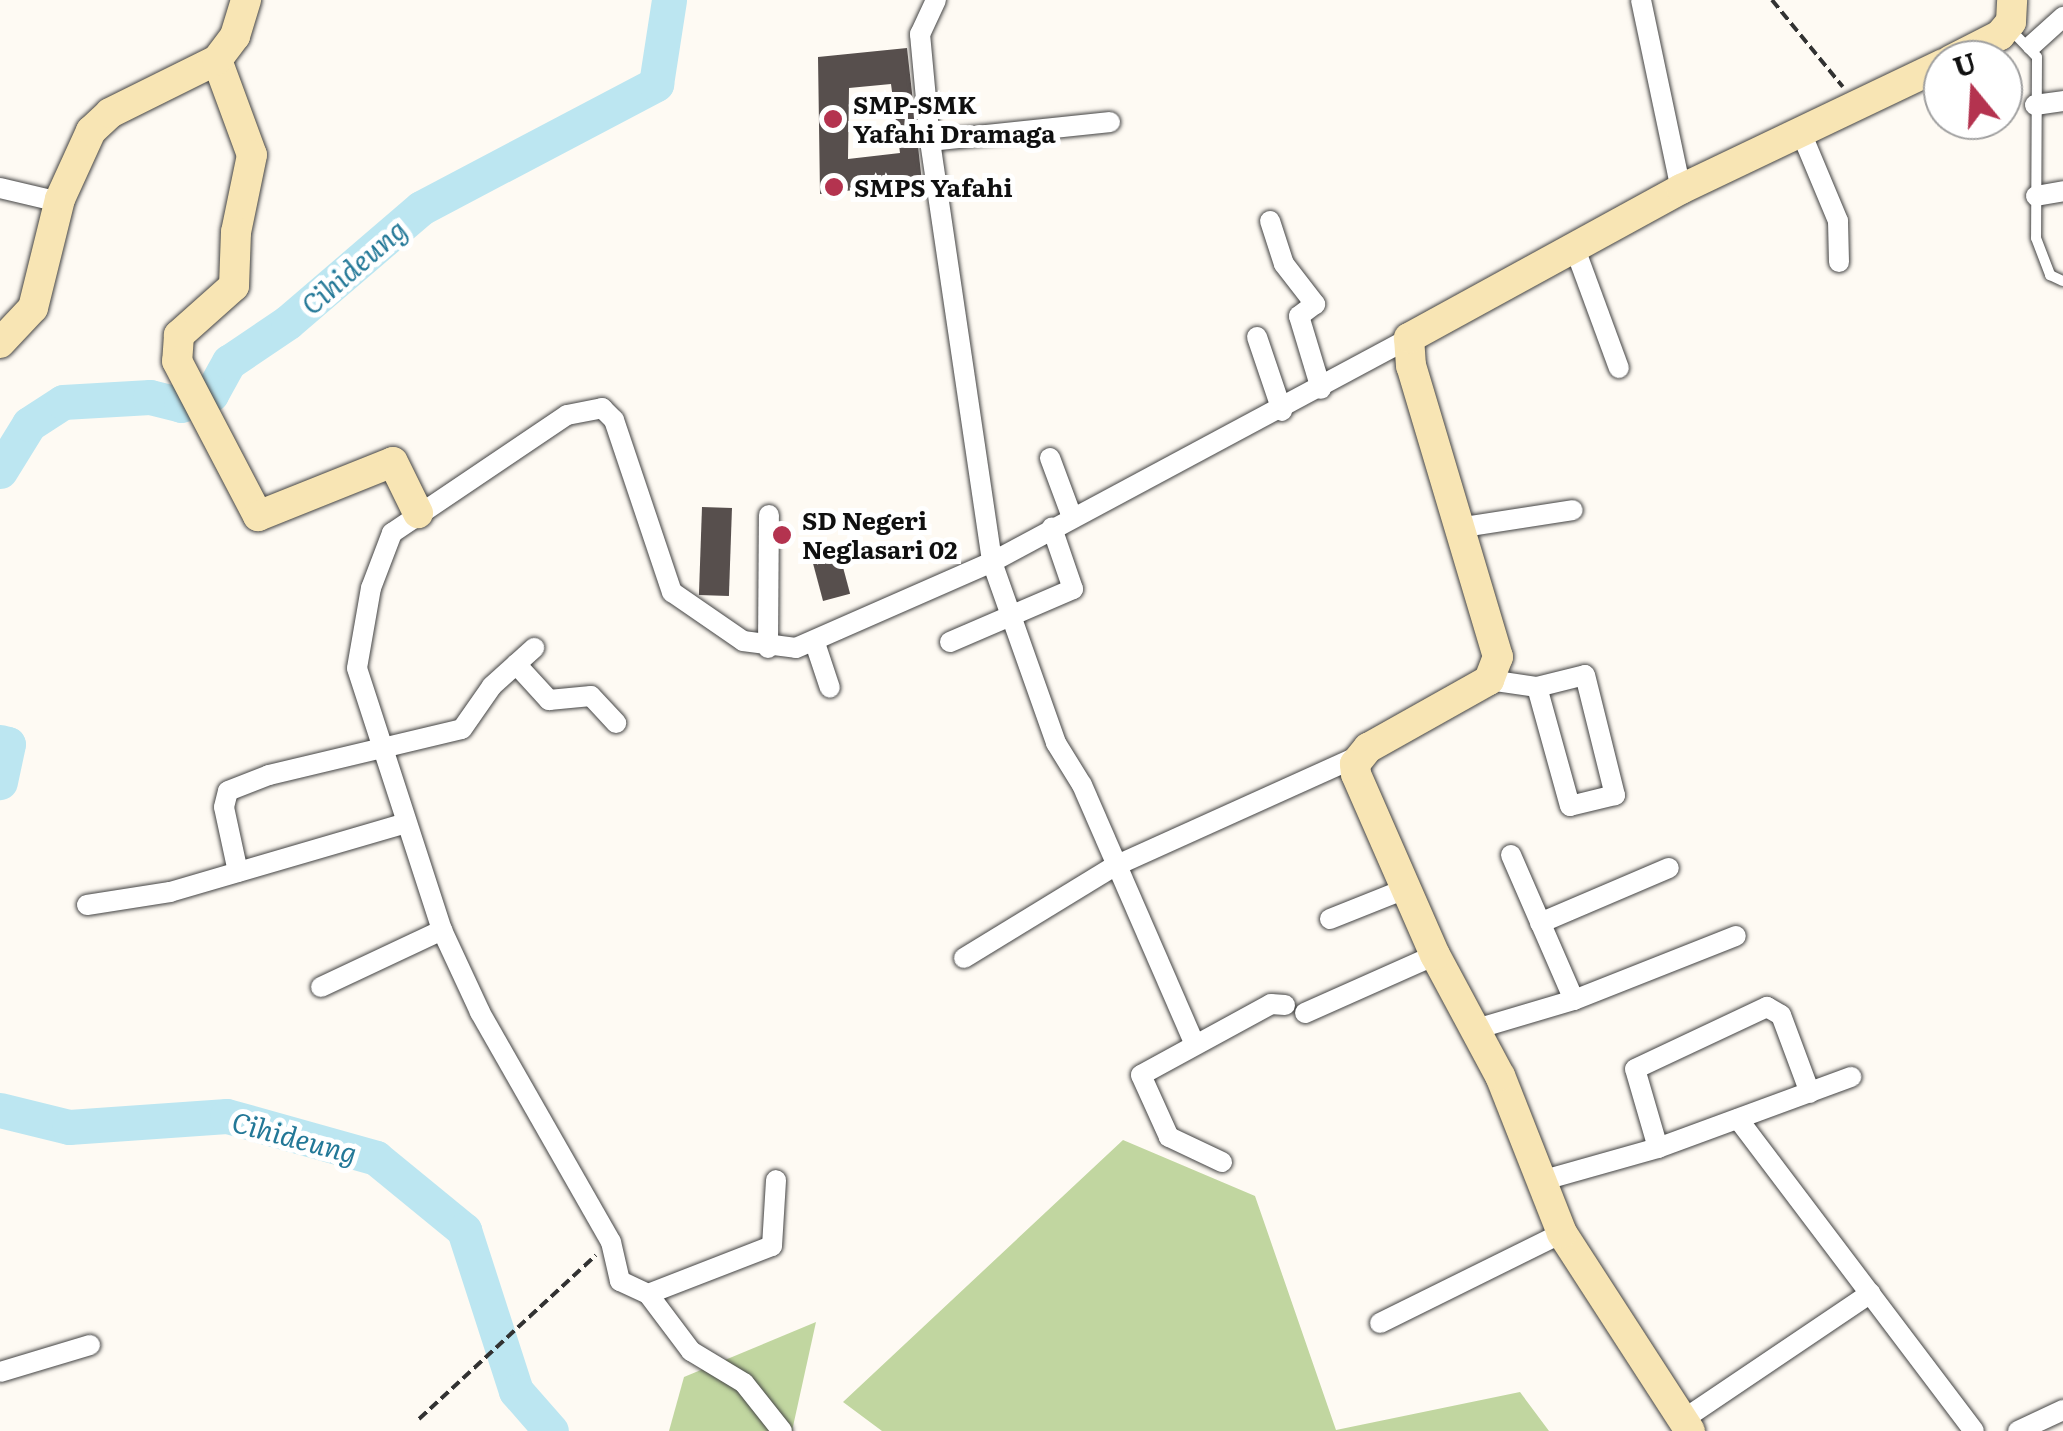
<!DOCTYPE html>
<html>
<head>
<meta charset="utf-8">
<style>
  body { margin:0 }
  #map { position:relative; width:2063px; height:1431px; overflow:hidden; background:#fefaf3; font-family:Literata,serif }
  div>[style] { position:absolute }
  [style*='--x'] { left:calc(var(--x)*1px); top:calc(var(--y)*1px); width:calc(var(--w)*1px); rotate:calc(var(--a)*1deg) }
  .forest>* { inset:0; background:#c1d6a0 }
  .river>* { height:35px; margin:-17.5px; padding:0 17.5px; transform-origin:17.5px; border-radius:17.5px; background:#bce6f1 }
  .building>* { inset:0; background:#574f4d; transform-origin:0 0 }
  .path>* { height:4px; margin-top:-2px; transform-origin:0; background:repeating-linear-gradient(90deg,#323232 0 10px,transparent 0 15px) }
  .roads { filter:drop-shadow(0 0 2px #434343) drop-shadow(0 0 2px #434343) }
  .lane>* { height:10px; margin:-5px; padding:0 5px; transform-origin:5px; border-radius:5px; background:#fff }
  .street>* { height:20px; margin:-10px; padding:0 10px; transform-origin:10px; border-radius:10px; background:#fff }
  .secondary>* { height:30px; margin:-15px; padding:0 15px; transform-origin:15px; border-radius:15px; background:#f8e5b4 }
  .dots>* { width:28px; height:28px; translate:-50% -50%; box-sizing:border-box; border:5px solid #fff; border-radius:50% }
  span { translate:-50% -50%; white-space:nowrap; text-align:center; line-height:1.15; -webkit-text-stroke:10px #fff; paint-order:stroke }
  .poi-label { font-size:25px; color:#101010; font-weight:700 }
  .left { translate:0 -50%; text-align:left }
  .water-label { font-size:28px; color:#237897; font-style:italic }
  .north { position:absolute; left:1923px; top:40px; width:100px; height:100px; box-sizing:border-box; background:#fff; border:2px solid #9f9f9f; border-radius:50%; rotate:342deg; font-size:28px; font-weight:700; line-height:40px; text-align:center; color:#101010 }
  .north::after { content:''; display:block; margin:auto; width:35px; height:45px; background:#b4334f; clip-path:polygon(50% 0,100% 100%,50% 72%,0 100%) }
</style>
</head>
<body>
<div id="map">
  <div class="forest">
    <i style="clip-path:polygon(1123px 1140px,1255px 1196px,1336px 1430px,1520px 1392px,1549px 1431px,882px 1431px,843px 1402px)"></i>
    <i style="clip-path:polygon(816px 1322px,792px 1431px,669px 1431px,684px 1377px)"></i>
  </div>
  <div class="river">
    <i style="--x:0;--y:471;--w:55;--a:-58.3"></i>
    <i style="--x:29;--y:424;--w:40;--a:-32.9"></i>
    <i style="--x:63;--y:402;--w:87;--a:-3.3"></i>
    <i style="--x:150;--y:397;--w:32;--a:14"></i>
    <i style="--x:181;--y:405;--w:32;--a:-20"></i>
    <i style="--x:211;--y:394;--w:37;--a:-61"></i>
    <i style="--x:229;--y:362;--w:71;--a:-34.1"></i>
    <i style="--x:288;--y:322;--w:175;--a:-40.6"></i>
    <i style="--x:421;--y:208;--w:266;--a:-27.8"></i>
    <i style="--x:656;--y:84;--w:85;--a:-81.2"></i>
    <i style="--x:0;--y:742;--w:8;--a:14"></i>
    <i style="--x:8;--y:744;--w:39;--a:102"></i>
    <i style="--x:0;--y:1110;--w:71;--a:13.8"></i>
    <i style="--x:69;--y:1127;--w:158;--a:-4"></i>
    <i style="--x:227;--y:1116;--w:155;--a:15.7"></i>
    <i style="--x:376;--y:1158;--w:114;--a:39.3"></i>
    <i style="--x:464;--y:1230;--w:169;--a:72.1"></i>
    <i style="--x:516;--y:1391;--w:53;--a:48.8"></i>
  </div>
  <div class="building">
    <i style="clip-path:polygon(evenodd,907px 48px,922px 182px,820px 194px,818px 57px,907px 48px,891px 84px,900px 153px,848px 159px,849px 88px,891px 84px)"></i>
    <i style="left:702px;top:507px;width:30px;height:88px;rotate:2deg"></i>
    <i style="left:840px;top:556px;width:39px;height:28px;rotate:75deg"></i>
  </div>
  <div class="path">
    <i style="--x:1772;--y:0;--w:112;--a:50.8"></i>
    <i style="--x:419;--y:1419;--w:241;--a:-42.8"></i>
  </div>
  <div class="roads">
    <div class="lane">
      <i style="--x:2009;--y:28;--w:40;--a:46"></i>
      <i style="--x:2037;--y:57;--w:181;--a:90.3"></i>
      <i style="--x:2036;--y:238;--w:40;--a:69"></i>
      <i style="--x:2050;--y:275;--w:14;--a:25"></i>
    </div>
    <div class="street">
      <i style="--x:936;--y:0;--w:38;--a:115"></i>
      <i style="--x:920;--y:34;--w:107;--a:84.7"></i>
      <i style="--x:930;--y:141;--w:426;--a:81.6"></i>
      <i style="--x:992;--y:562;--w:192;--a:70.5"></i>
      <i style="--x:1056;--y:743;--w:49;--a:58.2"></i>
      <i style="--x:1082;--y:785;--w:281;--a:66.5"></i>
      <i style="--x:1641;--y:0;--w:193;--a:78.1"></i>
      <i style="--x:2032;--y:45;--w:42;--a:-42.1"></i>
      <i style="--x:2035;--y:105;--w:28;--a:-8"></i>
      <i style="--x:1800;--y:130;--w:99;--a:67.3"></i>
      <i style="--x:1838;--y:221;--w:41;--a:88.6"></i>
      <i style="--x:930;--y:141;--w:181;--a:-6"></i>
      <i style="--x:0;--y:188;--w:61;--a:13.3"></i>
      <i style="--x:2036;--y:196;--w:27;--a:-10"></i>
      <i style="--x:1270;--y:221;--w:45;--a:72"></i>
      <i style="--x:1284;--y:264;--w:51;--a:52.2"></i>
      <i style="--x:1315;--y:304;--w:20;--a:143"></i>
      <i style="--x:1299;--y:316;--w:76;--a:73.2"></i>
      <i style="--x:1574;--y:246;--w:130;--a:69.8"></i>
      <i style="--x:1257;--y:337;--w:78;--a:71.3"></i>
      <i style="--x:1050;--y:458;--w:63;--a:69.6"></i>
      <i style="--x:1457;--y:528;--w:117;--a:-8.8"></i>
      <i style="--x:950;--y:642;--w:134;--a:-23.3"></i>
      <i style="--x:1073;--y:589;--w:65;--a:-109"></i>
      <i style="--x:815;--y:643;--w:47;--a:71.6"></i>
      <i style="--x:768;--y:648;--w:133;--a:-89.6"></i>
      <i style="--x:516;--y:664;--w:49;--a:47.5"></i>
      <i style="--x:549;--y:700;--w:42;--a:-5.4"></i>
      <i style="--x:591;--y:696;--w:37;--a:47"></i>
      <i style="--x:1489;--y:680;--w:49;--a:8.3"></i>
      <i style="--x:1537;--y:687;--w:49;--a:-14"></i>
      <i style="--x:1585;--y:675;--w:124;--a:76"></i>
      <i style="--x:1615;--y:795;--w:46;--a:166.3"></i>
      <i style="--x:1570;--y:806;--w:123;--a:-105.5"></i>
      <i style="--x:1511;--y:855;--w:158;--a:66.5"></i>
      <i style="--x:238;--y:872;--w:66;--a:-102.2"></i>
      <i style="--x:224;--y:807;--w:16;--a:-76"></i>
      <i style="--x:228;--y:791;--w:44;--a:-21.3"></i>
      <i style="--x:269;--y:775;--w:198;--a:-13.4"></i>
      <i style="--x:462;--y:729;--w:52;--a:-55.1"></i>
      <i style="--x:492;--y:686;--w:57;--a:-42.1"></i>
      <i style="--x:87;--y:905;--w:84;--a:-8.9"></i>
      <i style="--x:170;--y:892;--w:243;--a:-16.3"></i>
      <i style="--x:1330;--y:919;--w:81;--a:-21.8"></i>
      <i style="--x:1540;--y:923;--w:140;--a:-23.1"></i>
      <i style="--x:964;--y:958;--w:177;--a:-31.4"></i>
      <i style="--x:1115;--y:866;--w:268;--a:-24.3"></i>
      <i style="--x:321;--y:987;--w:134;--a:-25.2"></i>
      <i style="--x:1305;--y:1013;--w:142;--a:-24"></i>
      <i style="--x:1476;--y:1029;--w:102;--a:-16.5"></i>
      <i style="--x:1574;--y:1000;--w:174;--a:-21.6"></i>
      <i style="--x:1738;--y:1119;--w:391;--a:52.9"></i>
      <i style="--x:1658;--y:1148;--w:82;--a:-106.2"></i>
      <i style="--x:1635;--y:1069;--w:146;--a:-25.2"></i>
      <i style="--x:1767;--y:1007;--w:16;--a:30"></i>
      <i style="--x:1781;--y:1015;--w:83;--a:69.6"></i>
      <i style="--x:1222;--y:1162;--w:59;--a:-154.7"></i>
      <i style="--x:1169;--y:1137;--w:68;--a:-114.3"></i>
      <i style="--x:1141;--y:1075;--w:148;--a:-28.6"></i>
      <i style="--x:1271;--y:1004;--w:14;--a:4"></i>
      <i style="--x:1541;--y:1181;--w:122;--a:-15.8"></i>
      <i style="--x:1658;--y:1148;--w:206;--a:-20.2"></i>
      <i style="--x:648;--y:1294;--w:133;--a:-21.2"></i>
      <i style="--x:772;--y:1246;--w:66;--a:-86.5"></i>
      <i style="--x:1380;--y:1323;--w:203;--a:-26.3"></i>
      <i style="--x:0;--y:1372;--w:94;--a:-16.7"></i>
      <i style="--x:1684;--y:1419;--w:225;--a:-34"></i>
      <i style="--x:782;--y:1431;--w:61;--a:-128.4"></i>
      <i style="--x:744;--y:1383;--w:62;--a:-148.9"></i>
      <i style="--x:691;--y:1351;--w:71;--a:-127"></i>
      <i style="--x:648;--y:1294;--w:31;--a:-155"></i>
      <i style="--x:620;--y:1281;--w:40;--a:-103"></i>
      <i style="--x:611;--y:1242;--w:265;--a:-119.7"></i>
      <i style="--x:480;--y:1012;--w:90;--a:-114.9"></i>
      <i style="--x:442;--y:930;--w:275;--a:-108"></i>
      <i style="--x:357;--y:668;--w:81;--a:-80.1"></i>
      <i style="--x:371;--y:588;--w:59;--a:-69.1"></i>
      <i style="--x:392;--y:533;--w:211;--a:-34"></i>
      <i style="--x:567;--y:415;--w:36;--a:-11"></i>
      <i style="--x:602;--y:408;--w:17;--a:45"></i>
      <i style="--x:614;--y:420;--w:182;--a:71.4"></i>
      <i style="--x:672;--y:592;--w:86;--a:34.6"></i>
      <i style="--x:743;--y:641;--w:53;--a:7.5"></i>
      <i style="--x:796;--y:648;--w:214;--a:-23.7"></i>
      <i style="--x:992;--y:562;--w:473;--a:-28.2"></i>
      <i style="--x:2018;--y:1431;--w:50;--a:-25"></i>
    </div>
    <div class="secondary">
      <i style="--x:217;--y:60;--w:101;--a:69.8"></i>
      <i style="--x:252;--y:155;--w:79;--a:101.7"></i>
      <i style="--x:236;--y:232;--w:54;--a:92.1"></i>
      <i style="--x:234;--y:286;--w:74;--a:138.3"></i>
      <i style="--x:179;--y:335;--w:26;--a:94"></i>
      <i style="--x:177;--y:361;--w:175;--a:62.4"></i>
      <i style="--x:258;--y:516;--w:145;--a:-21.8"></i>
      <i style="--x:393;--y:462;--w:57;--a:63.9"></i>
      <i style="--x:1951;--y:60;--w:55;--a:-27"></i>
      <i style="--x:2000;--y:35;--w:17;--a:-50"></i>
      <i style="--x:2011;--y:22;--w:22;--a:-87"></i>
      <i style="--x:0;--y:343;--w:48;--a:-46.7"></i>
      <i style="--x:33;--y:308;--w:112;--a:-76.1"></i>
      <i style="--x:60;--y:199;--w:75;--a:-65.5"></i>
      <i style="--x:91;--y:131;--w:26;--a:-43"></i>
      <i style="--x:110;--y:113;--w:119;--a:-26.4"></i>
      <i style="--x:217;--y:60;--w:30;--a:-53"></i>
      <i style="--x:235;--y:36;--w:38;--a:-73"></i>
      <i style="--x:1690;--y:1431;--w:236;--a:-122.9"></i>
      <i style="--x:1562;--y:1233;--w:169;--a:-111.5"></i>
      <i style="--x:1500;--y:1076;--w:137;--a:-118.2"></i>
      <i style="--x:1435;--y:955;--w:197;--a:-113.6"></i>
      <i style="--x:1356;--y:774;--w:10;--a:-96"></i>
      <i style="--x:1355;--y:764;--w:21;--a:-51"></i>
      <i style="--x:1368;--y:748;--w:139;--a:-29.3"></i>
      <i style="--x:1489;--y:680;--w:25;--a:-69"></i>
      <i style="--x:1498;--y:657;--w:304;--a:-106.6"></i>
      <i style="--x:1411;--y:366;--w:28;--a:-94"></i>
      <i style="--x:1409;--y:338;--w:310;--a:-28.7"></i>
      <i style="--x:1681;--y:189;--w:290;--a:-25.5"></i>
    </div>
  </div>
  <div class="dots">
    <i style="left:833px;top:119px;background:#b4334f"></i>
    <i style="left:834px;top:187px;background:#b4334f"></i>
    <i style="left:782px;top:535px;background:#b4334f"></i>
  </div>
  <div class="poi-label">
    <span class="left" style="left:853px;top:119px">SMP-SMK<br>Yafahi Dramaga</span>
    <span class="left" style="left:854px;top:187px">SMPS Yafahi</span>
    <span class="left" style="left:802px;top:535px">SD Negeri<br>Neglasari 02</span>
  </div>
  <div class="water-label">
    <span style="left:353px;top:266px;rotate:-41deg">Cihideung</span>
    <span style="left:295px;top:1136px;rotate:15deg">Cihideung</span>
  </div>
  <div class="north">U</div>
</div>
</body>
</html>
